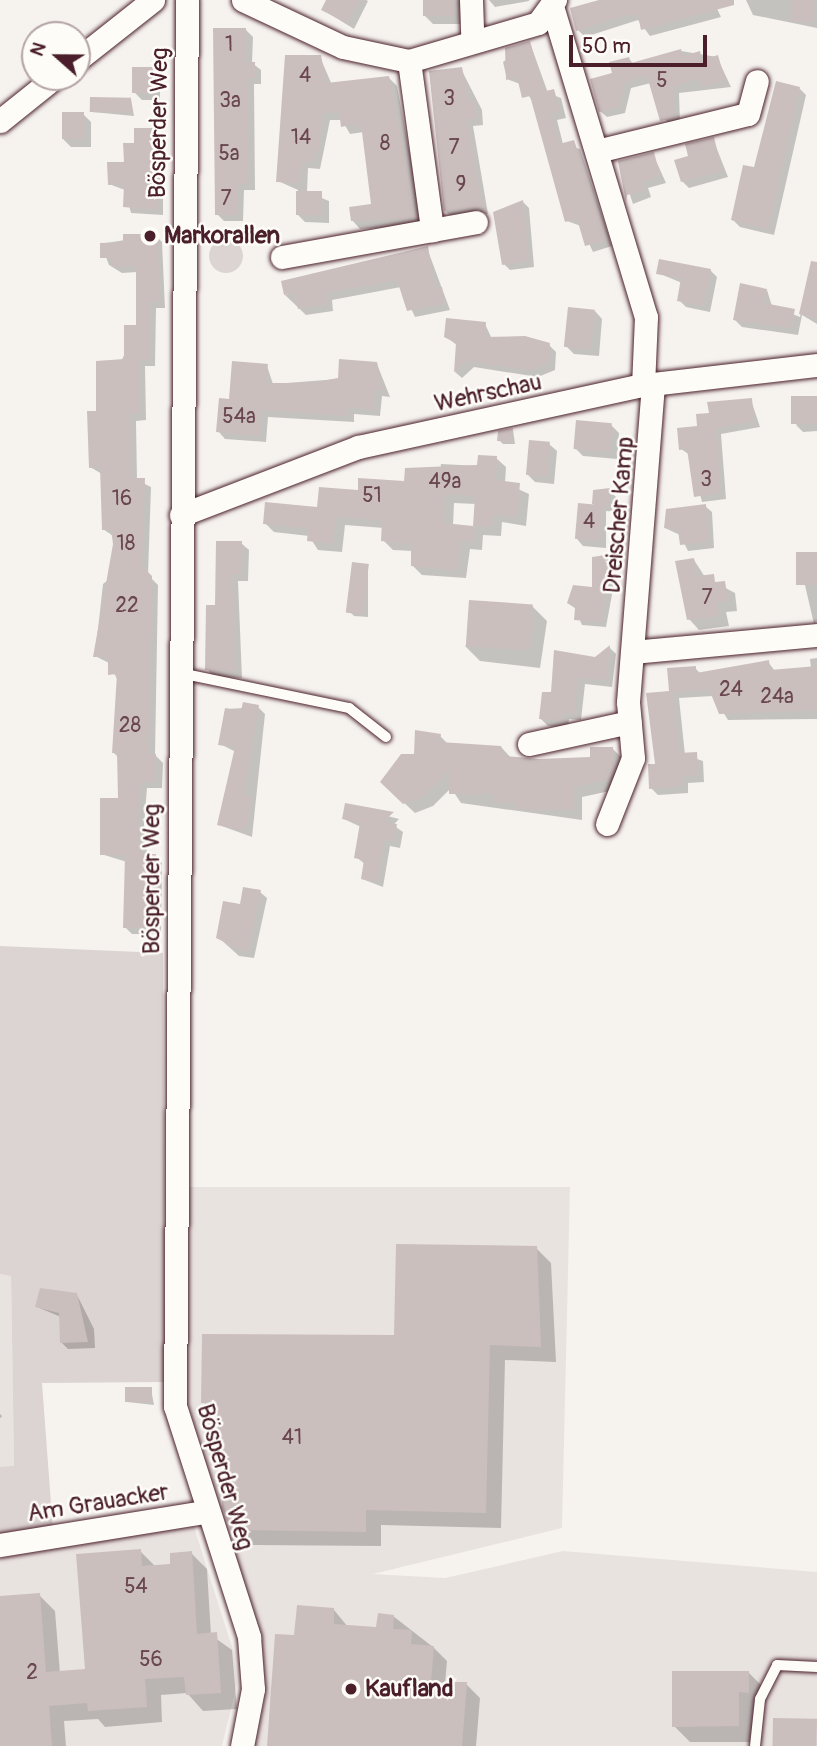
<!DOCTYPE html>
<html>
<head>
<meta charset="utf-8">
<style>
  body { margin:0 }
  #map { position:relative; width:817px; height:1746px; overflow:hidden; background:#f6f3ef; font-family:Pangolin,sans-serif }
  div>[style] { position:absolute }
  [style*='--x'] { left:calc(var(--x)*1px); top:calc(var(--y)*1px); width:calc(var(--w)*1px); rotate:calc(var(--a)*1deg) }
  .built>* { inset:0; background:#e9e3e0 }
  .green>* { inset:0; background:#dcd4d2 }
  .round { border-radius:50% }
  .shadow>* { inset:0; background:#0003; transform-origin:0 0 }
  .building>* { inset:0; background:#cbbfbe; transform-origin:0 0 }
  .roads { filter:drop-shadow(0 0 2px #4a1f2b) drop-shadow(0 0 2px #4a1f2b) }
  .service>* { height:10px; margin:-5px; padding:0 5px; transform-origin:5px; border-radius:5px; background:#fdfcf7 }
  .minor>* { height:23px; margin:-11.5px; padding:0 11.5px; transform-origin:11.5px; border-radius:11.5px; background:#fdfcf7 }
  .dots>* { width:19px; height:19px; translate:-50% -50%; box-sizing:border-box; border:4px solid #fdfcf7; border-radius:50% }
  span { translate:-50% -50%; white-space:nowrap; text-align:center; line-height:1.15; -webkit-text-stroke:5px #fdfcf7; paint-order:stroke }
  .number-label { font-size:21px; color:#6a4750 }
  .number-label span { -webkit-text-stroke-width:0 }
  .street-label { font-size:24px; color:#4a1f2b }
  .poi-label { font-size:24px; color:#4a1f2b; font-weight:700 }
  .left { translate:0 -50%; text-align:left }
  .north { position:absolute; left:21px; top:21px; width:70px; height:70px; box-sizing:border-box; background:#fdfcf7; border:2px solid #b5a4a5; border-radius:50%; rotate:291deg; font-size:19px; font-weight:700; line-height:28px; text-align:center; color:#4a1f2b }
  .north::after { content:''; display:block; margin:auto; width:24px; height:32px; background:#4a1f2b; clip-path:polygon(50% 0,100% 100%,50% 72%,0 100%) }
  .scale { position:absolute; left:569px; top:35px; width:138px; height:32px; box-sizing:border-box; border:4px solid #4a1f2b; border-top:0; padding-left:9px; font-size:21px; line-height:24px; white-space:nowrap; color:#4a1f2b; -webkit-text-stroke:5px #fdfcf7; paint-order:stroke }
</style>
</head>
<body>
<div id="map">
  <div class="built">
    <i style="clip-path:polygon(184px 1187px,570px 1187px,562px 1528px,373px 1574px,445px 1578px,563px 1551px,817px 1572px,817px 1746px,254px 1746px,261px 1657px,186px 1395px)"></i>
    <i style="clip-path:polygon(0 1274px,11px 1275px,14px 1467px,0 1467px)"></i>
    <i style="clip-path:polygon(187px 1505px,234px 1653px,237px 1684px,222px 1746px,0 1746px,0 1538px)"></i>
  </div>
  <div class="green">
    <i class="round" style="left:209px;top:239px;width:34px;height:34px"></i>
    <i style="clip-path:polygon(0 946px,163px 953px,165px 1382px,42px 1383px,53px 1530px,0 1537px,0 1467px,14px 1466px,11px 1276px,0 1274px)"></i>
  </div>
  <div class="shadow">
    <i style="clip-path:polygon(328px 0,366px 0,368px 1px,354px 29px,323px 10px)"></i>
    <i style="clip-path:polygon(425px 0,462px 0,461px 24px,433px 24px,425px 16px)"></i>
    <i style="clip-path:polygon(489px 0,529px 0,529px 1px,495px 7px)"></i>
    <i style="clip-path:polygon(613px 0,713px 0,721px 17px,650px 36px,638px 20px,585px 37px,578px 30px)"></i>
    <i style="clip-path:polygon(746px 0,817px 0,817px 28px,753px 15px)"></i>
    <i style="clip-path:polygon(246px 30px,253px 37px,252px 63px,261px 70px,261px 84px,254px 84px,255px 190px,244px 190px,243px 221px,224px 221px,217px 214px)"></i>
    <i style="clip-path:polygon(530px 43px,548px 93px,561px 98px,566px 118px,557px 120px,563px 144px,580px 149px,612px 246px,593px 252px,581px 226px,567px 221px,534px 103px,520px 84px,507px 79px,503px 62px)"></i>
    <i style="clip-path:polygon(681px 51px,717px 57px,731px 87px,679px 93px,680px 124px,669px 127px,651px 83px,631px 88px,625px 113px,607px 117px,600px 111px,614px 74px,629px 59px,634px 64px)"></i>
    <i style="clip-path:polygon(320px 57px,332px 85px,389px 78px,397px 86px,423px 225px,360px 229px,352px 220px,373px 206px,364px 132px,350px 134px,342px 120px,330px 120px,320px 169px,308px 168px,307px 192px,329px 201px,329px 223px,305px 222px,297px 214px,298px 190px,278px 181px)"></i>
    <i style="clip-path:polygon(152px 69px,160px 77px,160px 100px,142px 100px,134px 92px)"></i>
    <i style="clip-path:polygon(461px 69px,482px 110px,483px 125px,473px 126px,488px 214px,453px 218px,445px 211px)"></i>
    <i style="clip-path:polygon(799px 88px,806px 95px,774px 235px,740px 227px,733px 220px)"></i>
    <i style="clip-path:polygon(131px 99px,134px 116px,92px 112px)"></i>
    <i style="clip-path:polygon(83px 114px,91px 122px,91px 147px,71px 147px,63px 139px)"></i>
    <i style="clip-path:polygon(157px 130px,163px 137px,163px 215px,131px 213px,125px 190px,109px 184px,135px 144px)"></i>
    <i style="clip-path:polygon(713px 139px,728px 177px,689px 188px,682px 181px,690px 157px)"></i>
    <i style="clip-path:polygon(653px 154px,666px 183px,648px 188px,651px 197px,633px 204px,619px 162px)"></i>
    <i style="clip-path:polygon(523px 202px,529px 208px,534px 267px,510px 270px,504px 264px)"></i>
    <i style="clip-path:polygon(155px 235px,162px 242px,165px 308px,156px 308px,155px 366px,145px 366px,146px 420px,136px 421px,137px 480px,151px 487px,148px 575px,158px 585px,155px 755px,163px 763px,162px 788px,147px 788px,144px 825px,147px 855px,162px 863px,161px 934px,132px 934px,125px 927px,127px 862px,101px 854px,120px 800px,119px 758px,113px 752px,118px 681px,109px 663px,95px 656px,103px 584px,114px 575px,113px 536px,103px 529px,102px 474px,90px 467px,98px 412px,137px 327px,137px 272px,122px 273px,109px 265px,101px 244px)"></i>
    <i style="clip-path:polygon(427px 248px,450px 310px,415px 317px,401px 287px,332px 300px,333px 311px,306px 315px,285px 295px)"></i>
    <i style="clip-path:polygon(710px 270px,717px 277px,710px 312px,686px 307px,679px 300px,682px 283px,658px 273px)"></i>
    <i style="clip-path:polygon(809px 277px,817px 279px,817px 324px,802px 315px,798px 335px,742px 327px,735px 320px,767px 290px,772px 306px,800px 317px)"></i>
    <i style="clip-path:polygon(595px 311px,602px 319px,599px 356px,574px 354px,566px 346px)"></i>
    <i style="clip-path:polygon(485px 324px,492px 339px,549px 345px,556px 352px,555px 370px,538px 377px,474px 367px,462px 378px,455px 372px,458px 346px,445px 336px)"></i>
    <i style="clip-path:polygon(377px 364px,390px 397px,382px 396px,380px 416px,354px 414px,354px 422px,268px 417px,266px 442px,225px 439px,218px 431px,230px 401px,267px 366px,273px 384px,339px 379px)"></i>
    <i style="clip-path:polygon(817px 397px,817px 431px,803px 432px,796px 425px)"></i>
    <i style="clip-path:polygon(751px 400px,760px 427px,721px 434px,726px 499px,702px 502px,690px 455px,681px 449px,711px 414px)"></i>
    <i style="clip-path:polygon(611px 425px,619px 433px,617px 459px,583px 456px,575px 448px)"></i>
    <i style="clip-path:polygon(513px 430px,515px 444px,503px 444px,499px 440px)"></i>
    <i style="clip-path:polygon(549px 444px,557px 451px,554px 484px,535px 482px,527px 474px)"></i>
    <i style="clip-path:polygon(evenodd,496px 458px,506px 467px,505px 483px,529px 494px,526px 526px,502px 522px,501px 536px,483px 535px,482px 550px,470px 549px,466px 578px,422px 575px,413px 566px,413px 551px,393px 550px,383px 540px,384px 528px,345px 525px,342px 552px,318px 550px,309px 536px,274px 532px,265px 523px,440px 472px,441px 464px,479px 466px,496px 458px,454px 503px,476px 504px,474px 528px,453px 526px,454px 503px)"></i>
    <i style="clip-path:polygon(609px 490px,616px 497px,615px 512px,606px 511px,606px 548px,583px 546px,577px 539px,594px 504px)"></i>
    <i style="clip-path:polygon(705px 506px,712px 512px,714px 548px,688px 551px,680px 535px,665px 528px)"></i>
    <i style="clip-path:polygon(241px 543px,249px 550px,248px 581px,238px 581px,242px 678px,214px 677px,207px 669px,216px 607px)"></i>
    <i style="clip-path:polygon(817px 553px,817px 621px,814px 624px,798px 555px)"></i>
    <i style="clip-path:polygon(612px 556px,618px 562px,606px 627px,582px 625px,570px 597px,593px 589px)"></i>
    <i style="clip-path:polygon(694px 560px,705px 577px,735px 593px,737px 611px,726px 612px,729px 626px,699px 630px,689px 619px)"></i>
    <i style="clip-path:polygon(368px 565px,368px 617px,354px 616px,351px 613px)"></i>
    <i style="clip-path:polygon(532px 606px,547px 621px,540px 668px,480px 661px,465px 646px)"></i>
    <i style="clip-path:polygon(609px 647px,616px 654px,612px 687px,585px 684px,581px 720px,569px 719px,568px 728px,548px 726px,541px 719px,552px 694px)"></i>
    <i style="clip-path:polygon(817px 658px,817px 719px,728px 720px,713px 696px,679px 698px,685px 755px,703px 761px,704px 782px,688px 783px,688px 793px,658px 795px,651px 788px,670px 692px,695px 668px,701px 674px,768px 662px,775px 671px,811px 668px,810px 659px)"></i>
    <i style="clip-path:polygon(258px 707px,265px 714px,252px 837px,219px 825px,236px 752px,220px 744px,226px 709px)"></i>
    <i style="clip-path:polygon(440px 736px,448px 744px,501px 747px,512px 759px,539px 761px,591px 759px,613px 749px,623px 759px,619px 789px,582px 797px,582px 820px,461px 803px,451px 788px,433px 806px,415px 813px,382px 782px)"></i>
    <i style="clip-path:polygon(346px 805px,399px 819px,393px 825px,403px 832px,400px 848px,390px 846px,383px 887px,362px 879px,365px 864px,356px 857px,361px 827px,344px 819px)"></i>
    <i style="clip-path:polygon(260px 892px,267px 898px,254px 958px,239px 956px,218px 937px)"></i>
    <i style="clip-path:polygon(536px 1248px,551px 1263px,556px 1362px,505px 1360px,501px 1528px,381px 1525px,381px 1546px,248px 1545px,232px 1529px,219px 1417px,203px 1402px,396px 1337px)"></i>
    <i style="clip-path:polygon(77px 1295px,94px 1329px,95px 1348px,68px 1349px,61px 1342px,61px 1317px,37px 1307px)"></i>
    <i style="clip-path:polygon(151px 1389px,154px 1405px,127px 1402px)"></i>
    <i style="left:0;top:1414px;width:3px;height:53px;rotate:45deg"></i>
    <i style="clip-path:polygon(140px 1551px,156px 1567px,172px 1566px,191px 1553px,207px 1569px,211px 1635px,232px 1650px,237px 1709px,203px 1711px,187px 1693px,161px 1695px,162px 1722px,105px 1727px,98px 1719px,64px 1721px,66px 1746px,0 1746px,0 1598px,39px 1595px,55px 1611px,60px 1673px,87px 1671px)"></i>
    <i style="clip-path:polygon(334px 1610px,348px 1627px,378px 1629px,393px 1616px,433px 1647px,447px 1661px,445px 1684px,466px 1684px,480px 1698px,476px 1746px,269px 1746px,296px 1637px)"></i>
    <i style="clip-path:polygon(748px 1672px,764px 1688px,764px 1708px,755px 1708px,755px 1742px,690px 1742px,674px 1726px)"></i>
  </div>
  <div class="building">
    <i style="clip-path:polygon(326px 0,359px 0,347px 23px,321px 10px)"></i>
    <i style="left:423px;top:0;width:31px;height:16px"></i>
    <i style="clip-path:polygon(599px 0,734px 0,734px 5px,641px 30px,638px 16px,630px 14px,576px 31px,570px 8px)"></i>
    <i style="left:792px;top:0;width:21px;height:22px"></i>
    <i style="clip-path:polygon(213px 28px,246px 28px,246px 62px,255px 62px,255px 78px,248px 78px,248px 184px,237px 184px,237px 215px,215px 215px)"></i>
    <i style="clip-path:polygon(530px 41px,542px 84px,546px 91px,554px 89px,560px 111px,551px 113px,559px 144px,574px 140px,607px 240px,585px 246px,577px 219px,565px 222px,530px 96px,522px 98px,517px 77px,506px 80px,505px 48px)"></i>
    <i style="clip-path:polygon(681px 49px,683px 56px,700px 51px,702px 60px,718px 55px,725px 80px,702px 87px,700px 78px,673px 87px,674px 118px,660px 121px,647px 76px,625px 82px,619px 107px,599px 112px,590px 79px,612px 73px,609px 62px,629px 57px,631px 63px)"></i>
    <i style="clip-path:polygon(285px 55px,321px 55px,326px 83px,389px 76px,416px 218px,351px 221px,349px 207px,371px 204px,362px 132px,356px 124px,341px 127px,339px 112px,322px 113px,319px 151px,313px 151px,313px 162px,301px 161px,300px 183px,276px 182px)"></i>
    <i style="left:132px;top:67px;width:21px;height:26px"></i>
    <i style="clip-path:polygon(462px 67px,469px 102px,475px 101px,477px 118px,467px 120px,482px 207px,444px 211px,429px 71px)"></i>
    <i style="clip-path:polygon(776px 81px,800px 87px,768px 229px,731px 220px,743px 165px,754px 167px)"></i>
    <i style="left:90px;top:97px;width:41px;height:15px;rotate:1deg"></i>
    <i style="left:84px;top:112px;width:27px;height:22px;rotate:90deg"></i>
    <i style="clip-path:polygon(134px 128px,158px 128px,157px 210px,123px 207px,124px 184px,108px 185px,107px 162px,124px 162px,123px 143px,134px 143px)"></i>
    <i style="clip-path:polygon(714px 137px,722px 171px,681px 182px,674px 160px,688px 156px,685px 144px)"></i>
    <i style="clip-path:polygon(654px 152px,660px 176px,642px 181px,645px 190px,627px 195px,626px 202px,618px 161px)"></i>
    <i style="left:296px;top:191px;width:26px;height:24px"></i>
    <i style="clip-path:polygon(523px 200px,529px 261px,502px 265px,493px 212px)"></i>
    <i style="clip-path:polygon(123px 234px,156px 234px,159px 271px,159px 301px,150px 301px,149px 360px,139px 360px,140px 414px,130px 414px,131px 478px,145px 478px,142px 566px,152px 576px,148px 754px,156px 754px,156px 782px,141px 782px,138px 817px,141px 854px,156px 854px,154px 928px,123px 928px,125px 855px,100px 855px,100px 798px,118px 798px,117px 753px,112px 753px,117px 674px,108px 675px,108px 657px,93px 657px,113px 544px,111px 530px,102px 530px,100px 467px,89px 468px,87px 411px,96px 411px,96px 361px,124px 359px,124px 325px,136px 325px,136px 266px,113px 267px,112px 258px,100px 258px,100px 243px,123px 242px)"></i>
    <i style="clip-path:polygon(428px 246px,435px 289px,442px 287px,445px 303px,407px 311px,397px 280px,326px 293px,328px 304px,298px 309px,295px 293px,284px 295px,281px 281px)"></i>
    <i style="clip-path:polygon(659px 259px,711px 269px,703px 306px,677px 301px,681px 278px,656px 274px)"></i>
    <i style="clip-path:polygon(811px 261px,817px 262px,817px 319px,799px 314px)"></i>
    <i style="clip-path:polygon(740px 283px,767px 289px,764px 303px,795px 309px,791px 328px,733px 320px)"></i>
    <i style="left:568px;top:307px;width:27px;height:40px;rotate:6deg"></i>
    <i style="clip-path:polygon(446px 318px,486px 322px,485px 337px,525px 336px,550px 343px,548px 363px,530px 370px,467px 361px,454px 372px,456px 343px,444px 337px)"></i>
    <i style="clip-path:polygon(339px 359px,377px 362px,383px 390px,375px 390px,373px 410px,348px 407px,347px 416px,261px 410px,259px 436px,216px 432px,219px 398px,229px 399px,232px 361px,268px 364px,266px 383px,310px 383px,338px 378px)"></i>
    <i style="left:817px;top:396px;width:28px;height:26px;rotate:90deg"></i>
    <i style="clip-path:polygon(752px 398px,754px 421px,716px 428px,720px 493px,694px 497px,687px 449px,679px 450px,677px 428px,697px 426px,696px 414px,709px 413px,707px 402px)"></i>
    <i style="left:576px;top:420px;width:36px;height:29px;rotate:5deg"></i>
    <i style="clip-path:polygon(513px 428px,512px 442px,497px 441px,498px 431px)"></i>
    <i style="left:529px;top:440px;width:21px;height:35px;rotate:5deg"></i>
    <i style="clip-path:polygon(evenodd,478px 455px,497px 456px,496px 480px,520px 483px,517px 517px,493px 514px,492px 527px,474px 526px,473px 541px,461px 540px,457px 570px,411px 566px,411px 544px,381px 541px,382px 520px,336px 517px,333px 544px,307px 541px,308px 528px,263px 524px,265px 502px,317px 507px,319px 487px,358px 490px,358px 478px,404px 481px,405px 468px,477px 465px,478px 455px,445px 494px,475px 496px,473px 526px,444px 523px,445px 494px)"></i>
    <i style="clip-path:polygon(610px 488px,609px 506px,592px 504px,593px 490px)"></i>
    <i style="left:578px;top:503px;width:25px;height:36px;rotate:5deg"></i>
    <i style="clip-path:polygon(706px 504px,708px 542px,680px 545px,678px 530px,664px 528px,666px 509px)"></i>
    <i style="clip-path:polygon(216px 541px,242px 541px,241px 574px,232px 574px,235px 671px,205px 670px,206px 605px,215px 605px)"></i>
    <i style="left:817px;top:552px;width:33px;height:21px;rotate:90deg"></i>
    <i style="clip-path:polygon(612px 554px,601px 622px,574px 620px,575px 608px,567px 603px,573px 585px,592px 587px,592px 557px)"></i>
    <i style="clip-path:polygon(694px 558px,697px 576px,714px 574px,715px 582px,725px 581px,728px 601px,716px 602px,719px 616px,687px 620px,675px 561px)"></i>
    <i style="left:352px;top:562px;width:17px;height:51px;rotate:7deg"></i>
    <i style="left:469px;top:600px;width:64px;height:46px;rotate:4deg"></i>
    <i style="clip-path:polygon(610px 645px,606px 680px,578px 678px,574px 714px,562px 713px,561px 721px,539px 719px,542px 692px,551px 692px,554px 650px,595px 657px)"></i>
    <i style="clip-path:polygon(769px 660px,770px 670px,817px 666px,817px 710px,719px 714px,709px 689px,673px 692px,679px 753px,697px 752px,698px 775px,682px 777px,682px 786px,649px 789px,648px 764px,655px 764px,646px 693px,669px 691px,667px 668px,696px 666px,696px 673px)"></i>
    <i style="clip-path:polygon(243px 702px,259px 705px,244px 794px,252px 796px,245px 831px,217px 825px,235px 747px,218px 745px,225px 708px,241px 711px)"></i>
    <i style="clip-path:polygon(415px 730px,441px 734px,440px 742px,501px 746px,504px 756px,539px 759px,590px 757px,590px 747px,613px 747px,613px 770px,610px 779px,573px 787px,573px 810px,516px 809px,516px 803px,493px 802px,493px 794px,449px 794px,449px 770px,423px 797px,403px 804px,380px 782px,401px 754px,414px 754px)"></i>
    <i style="clip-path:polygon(345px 803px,394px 812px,384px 821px,397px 824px,394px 842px,384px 840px,377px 882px,361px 879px,364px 860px,354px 858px,360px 823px,342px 819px)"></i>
    <i style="clip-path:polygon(243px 887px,261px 890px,247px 953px,216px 938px,223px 901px,240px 904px)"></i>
    <i style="clip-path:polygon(396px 1244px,537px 1246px,541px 1347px,490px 1345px,486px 1513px,366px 1510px,366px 1532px,231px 1530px,222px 1507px,223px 1458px,217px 1458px,218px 1403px,201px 1403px,202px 1334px,394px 1335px)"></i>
    <i style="clip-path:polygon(40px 1288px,77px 1293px,88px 1342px,60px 1343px,59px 1313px,35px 1307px)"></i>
    <i style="left:125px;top:1387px;width:27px;height:15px"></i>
    <i style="clip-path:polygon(141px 1549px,142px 1566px,170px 1564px,170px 1553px,192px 1551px,197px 1634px,217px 1632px,221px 1693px,186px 1695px,184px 1677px,145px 1679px,147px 1707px,88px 1711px,87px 1703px,49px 1706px,52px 1746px,0 1746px,0 1596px,40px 1593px,46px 1672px,85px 1669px,76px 1554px)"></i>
    <i style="clip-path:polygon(297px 1605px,334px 1608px,334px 1624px,376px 1627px,378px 1613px,394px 1615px,393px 1629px,412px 1630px,411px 1644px,434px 1646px,431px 1682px,467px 1682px,462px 1746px,267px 1746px,275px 1634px,294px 1635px)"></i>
    <i style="clip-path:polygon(672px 1671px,749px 1671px,749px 1693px,739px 1692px,739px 1726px,672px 1727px)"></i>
    <i style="left:773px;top:1718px;width:44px;height:28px;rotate:1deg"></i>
  </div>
  <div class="roads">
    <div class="service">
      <i style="--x:180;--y:673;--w:173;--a:11.7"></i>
      <i style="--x:349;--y:708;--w:47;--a:38.1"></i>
      <i style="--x:755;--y:1746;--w:47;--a:-83.9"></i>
      <i style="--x:760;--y:1699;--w:38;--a:-63"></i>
      <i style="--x:777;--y:1665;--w:40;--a:2.9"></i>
    </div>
    <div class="minor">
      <i style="--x:187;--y:0;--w:1406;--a:90.49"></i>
      <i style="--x:175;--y:1406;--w:243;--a:72.2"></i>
      <i style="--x:249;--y:1637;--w:52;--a:85.6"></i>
      <i style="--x:253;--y:1689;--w:58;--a:100.9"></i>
      <i style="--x:243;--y:0;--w:110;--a:25.2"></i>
      <i style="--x:343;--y:47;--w:67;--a:12"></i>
      <i style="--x:409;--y:61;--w:134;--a:-16.4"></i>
      <i style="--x:538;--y:23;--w:29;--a:-54"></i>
      <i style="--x:471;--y:0;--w:38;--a:88"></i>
      <i style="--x:552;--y:6;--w:325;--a:73.2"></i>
      <i style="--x:646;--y:317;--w:68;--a:92.5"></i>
      <i style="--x:77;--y:60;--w:97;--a:-38.3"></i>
      <i style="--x:409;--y:61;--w:171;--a:82.2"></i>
      <i style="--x:0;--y:121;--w:70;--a:-38.7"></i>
      <i style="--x:597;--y:151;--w:155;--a:-13.8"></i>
      <i style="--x:748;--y:114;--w:34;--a:-75"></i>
      <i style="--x:282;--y:257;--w:197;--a:-10.2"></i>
      <i style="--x:181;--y:515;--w:190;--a:-21"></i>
      <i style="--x:358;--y:447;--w:292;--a:-12.3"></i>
      <i style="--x:643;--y:385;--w:175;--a:-6.6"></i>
      <i style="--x:633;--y:652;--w:185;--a:-5.3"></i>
      <i style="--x:529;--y:744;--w:103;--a:-12.3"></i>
      <i style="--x:607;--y:824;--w:71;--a:-68.5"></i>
      <i style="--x:633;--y:758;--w:56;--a:-95.1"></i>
      <i style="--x:628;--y:702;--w:319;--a:-85.5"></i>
      <i style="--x:0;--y:1545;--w:207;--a:-9.2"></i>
    </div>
  </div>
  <div class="dots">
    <i style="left:150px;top:236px;background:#4a1f2b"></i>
    <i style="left:351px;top:1689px;background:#4a1f2b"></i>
  </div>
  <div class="number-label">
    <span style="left:229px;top:45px">1</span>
    <span style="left:305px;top:76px">4</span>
    <span style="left:662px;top:81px">5</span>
    <span style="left:449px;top:99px">3</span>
    <span style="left:230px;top:101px">3a</span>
    <span style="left:301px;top:138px">14</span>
    <span style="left:385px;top:144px">8</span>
    <span style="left:454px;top:148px">7</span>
    <span style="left:229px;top:154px">5a</span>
    <span style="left:461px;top:185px">9</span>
    <span style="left:226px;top:199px">7</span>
    <span style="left:239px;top:417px">54a</span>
    <span style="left:706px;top:480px">3</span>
    <span style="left:445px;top:482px">49a</span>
    <span style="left:372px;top:496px">51</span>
    <span style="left:122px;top:499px">16</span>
    <span style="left:589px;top:522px">4</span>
    <span style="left:126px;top:544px">18</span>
    <span style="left:707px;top:598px">7</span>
    <span style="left:127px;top:606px">22</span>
    <span style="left:731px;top:690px">24</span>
    <span style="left:777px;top:697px">24a</span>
    <span style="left:130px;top:726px">28</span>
    <span style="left:292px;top:1438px">41</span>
    <span style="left:136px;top:1587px">54</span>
    <span style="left:151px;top:1660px">56</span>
    <span style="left:32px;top:1673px">2</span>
  </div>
  <div class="street-label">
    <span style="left:159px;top:123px;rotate:-89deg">Bösperder Weg</span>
    <span style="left:488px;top:393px;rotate:-12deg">Wehrschau</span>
    <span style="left:619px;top:515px;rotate:-85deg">Dreischer Kamp</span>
    <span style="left:152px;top:879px;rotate:-90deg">Bösperder Weg</span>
    <span style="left:225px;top:1477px;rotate:74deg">Bösperder Weg</span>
    <span style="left:98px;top:1503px;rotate:-9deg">Am Grauacker</span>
  </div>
  <div class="poi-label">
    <span class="left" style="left:164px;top:236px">Markorallen</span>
    <span class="left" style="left:365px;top:1689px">Kaufland</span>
  </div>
  <div class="north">N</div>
  <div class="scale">50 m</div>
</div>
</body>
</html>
